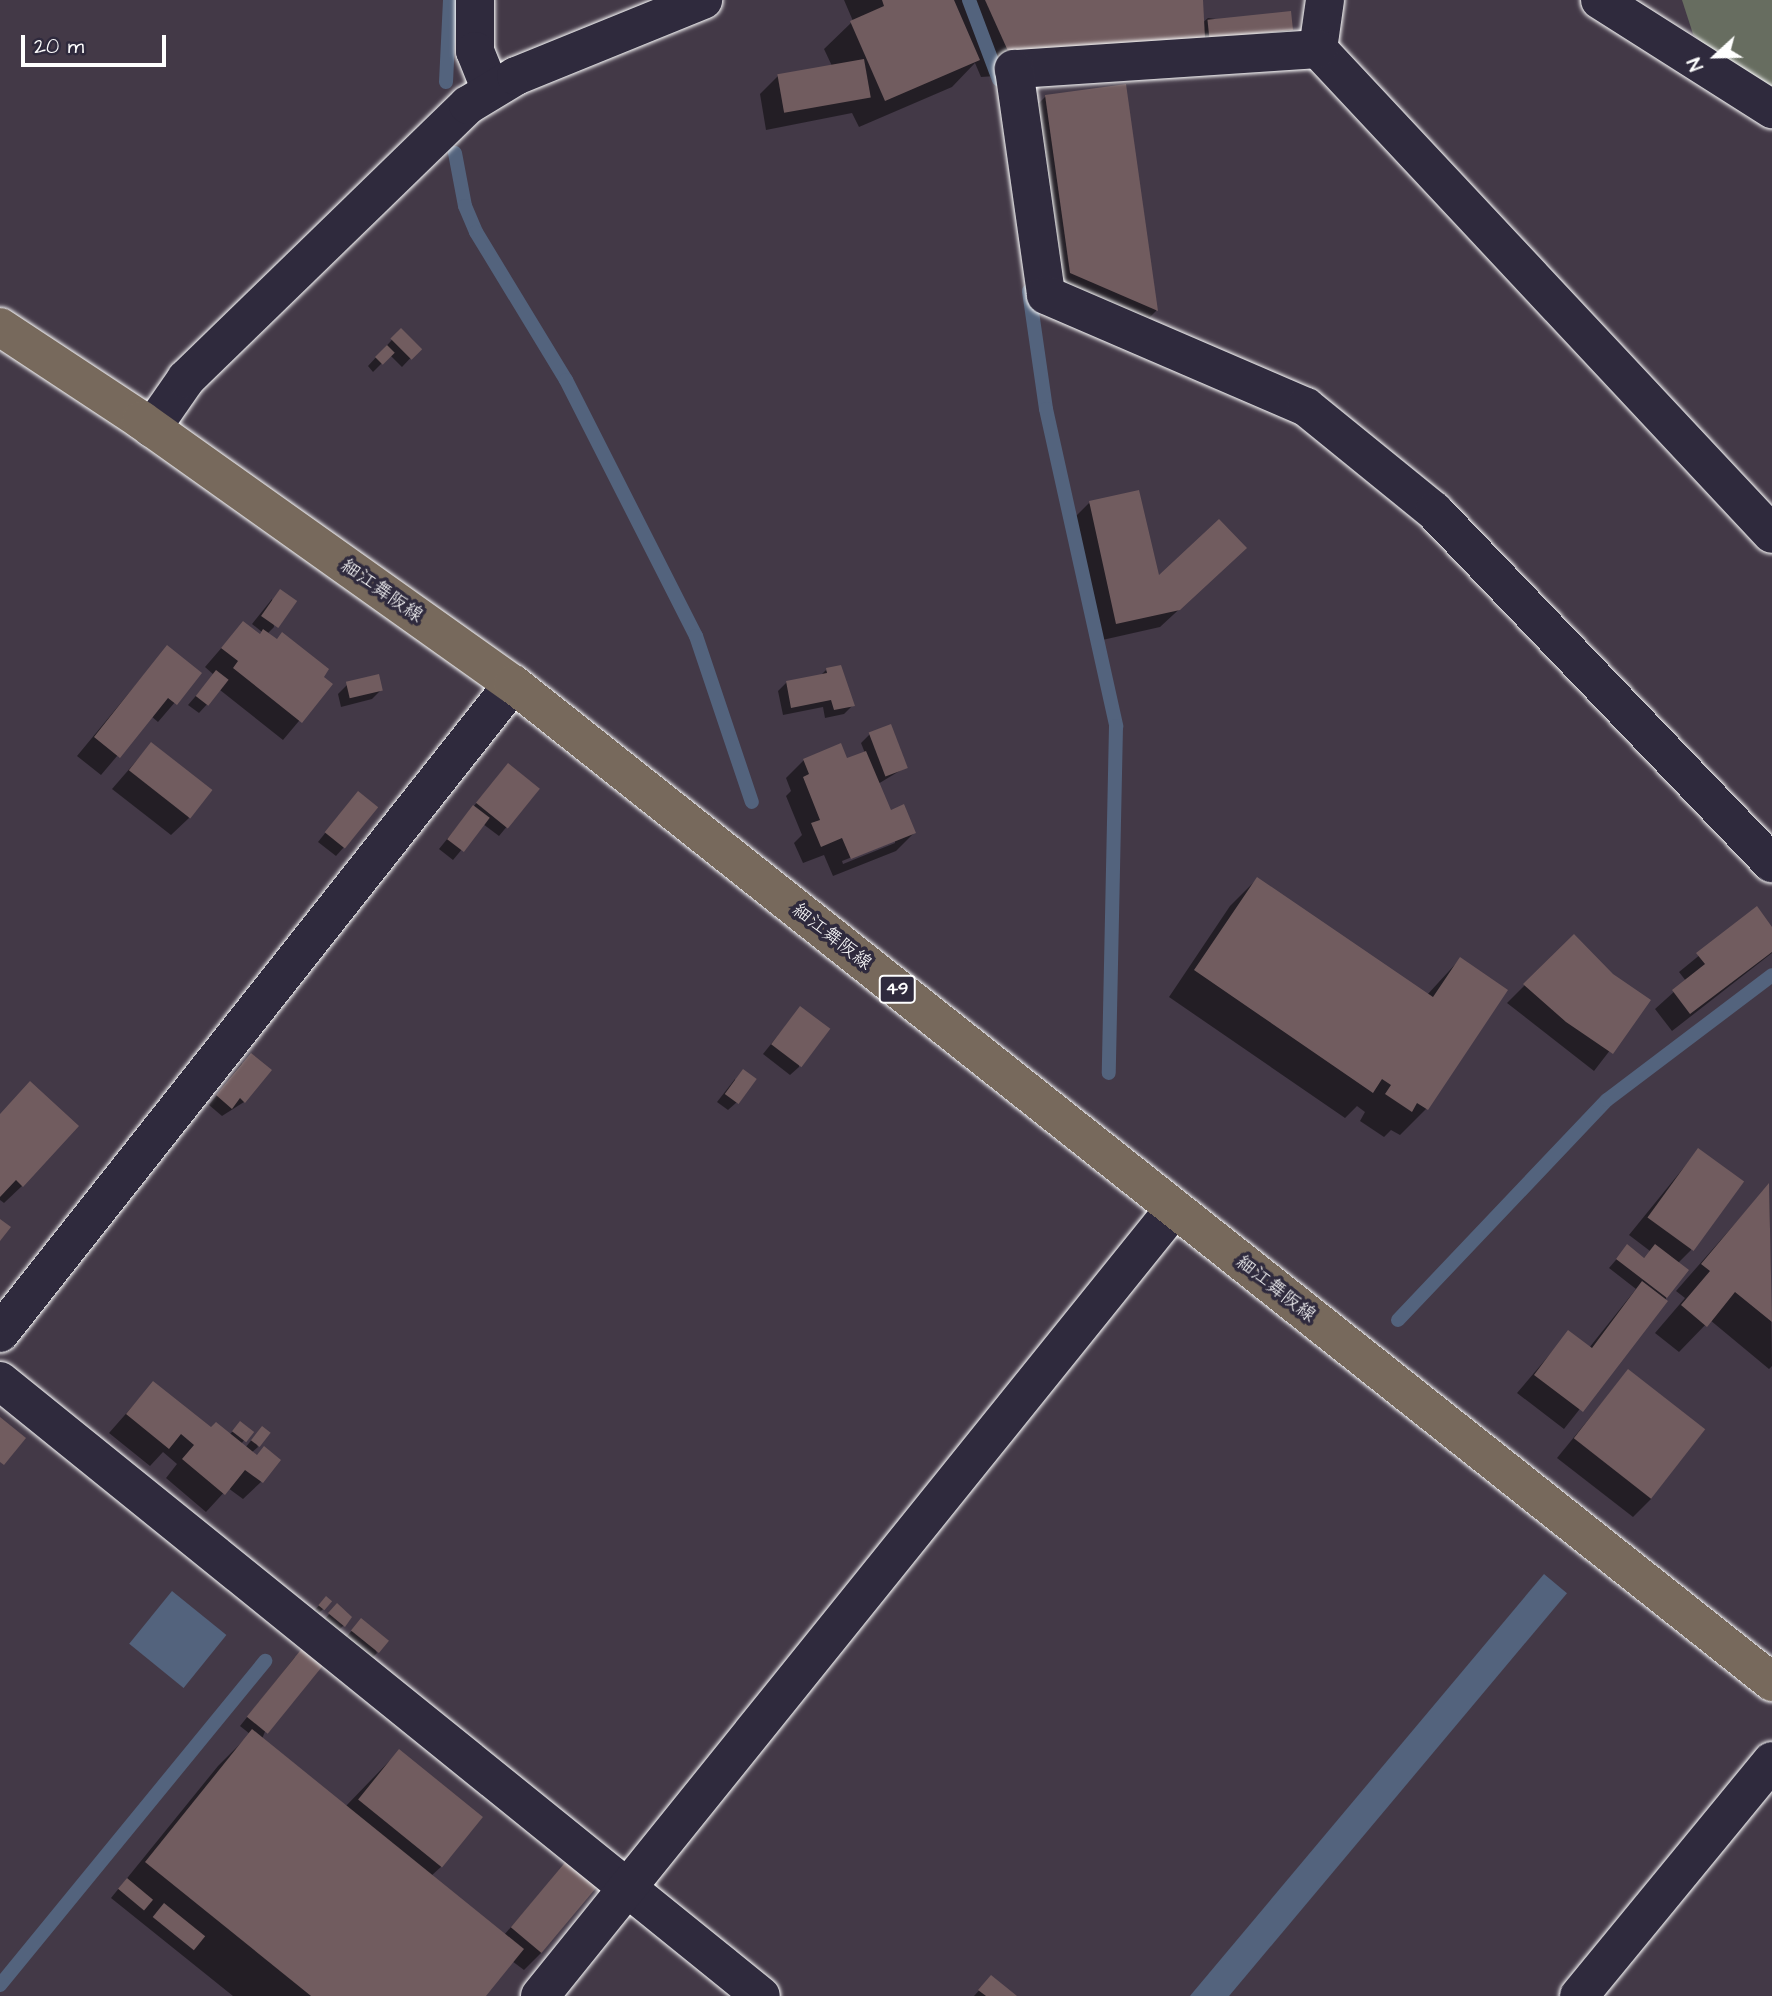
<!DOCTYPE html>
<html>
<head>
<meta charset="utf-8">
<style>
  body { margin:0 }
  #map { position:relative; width:1772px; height:1996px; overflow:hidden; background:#433947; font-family:"Architects Daughter","Klee One",sans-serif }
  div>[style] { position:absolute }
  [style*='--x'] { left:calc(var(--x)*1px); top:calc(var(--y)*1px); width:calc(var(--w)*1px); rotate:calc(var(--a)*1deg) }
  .green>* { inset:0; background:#676d60 }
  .water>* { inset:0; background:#53637d; transform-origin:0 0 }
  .shadow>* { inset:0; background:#0007 }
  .stream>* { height:14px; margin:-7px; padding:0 7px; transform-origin:7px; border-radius:7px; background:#53637d }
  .building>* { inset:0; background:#715c5f; transform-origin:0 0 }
  .roads { filter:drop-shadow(0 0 2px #fff) drop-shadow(0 0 2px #fff) }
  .street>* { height:38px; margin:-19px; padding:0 19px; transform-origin:19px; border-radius:19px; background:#2f2a3d }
  .primary>* { height:38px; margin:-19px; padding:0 19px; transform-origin:19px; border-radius:19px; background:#77695c }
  span { translate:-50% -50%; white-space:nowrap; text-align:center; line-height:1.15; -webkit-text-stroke:7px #2f2a3d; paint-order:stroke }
  .shield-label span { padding:2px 5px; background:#2f2a3d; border:2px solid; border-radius:5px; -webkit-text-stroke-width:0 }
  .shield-label { font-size:18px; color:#fff; font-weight:700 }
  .street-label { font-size:19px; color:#fff }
  .north { position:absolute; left:1681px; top:21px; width:70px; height:70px; -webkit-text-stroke:5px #2f2a3d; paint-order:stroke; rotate:248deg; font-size:19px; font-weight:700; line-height:28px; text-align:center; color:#fff }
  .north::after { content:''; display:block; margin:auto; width:24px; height:32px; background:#fff; clip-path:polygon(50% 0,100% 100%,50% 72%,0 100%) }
  .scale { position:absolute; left:21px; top:35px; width:145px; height:32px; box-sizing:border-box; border:4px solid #fff; border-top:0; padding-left:9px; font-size:21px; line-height:24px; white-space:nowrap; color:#fff; -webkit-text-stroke:5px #2f2a3d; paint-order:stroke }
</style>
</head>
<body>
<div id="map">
  <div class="green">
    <i style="clip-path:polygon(1682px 0,1772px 0,1772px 87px,1702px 43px,1693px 34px)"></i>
  </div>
  <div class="water">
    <i style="left:1544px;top:1574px;width:30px;height:553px;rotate:40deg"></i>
    <i style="left:172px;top:1591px;width:70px;height:68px;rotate:39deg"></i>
  </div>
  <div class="shadow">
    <i style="clip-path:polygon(844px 0,1201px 0,1202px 23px,1208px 18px,1291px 29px,1282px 38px,1176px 64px,981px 77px,975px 63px,952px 87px,859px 127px,852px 113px,766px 130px,760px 94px,778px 76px,832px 66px,824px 49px,853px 21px)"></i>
    <i style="clip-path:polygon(1124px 86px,1156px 311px,1148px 319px,1062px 282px,1037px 105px,1045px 97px)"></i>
    <i style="clip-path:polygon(401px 330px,419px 349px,402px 367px,390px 355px,373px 372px,368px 366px)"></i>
    <i style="clip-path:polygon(1089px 503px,1158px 578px,1226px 566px,1160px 627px,1098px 641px,1071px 521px)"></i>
    <i style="clip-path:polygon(272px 599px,274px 627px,267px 634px,330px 684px,283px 740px,220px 690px,199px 713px,188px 705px,214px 675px,205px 667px,243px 623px,259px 636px,262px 632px,252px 624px)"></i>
    <i style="clip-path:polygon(167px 647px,200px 673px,158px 722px,151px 716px,101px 775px,77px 756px)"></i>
    <i style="clip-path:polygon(826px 670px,853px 705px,844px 714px,825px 718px,823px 707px,783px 715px,778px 691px,787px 682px,820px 676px)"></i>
    <i style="clip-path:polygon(347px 685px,381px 690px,372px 699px,341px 707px,338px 694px)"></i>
    <i style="clip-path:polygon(evenodd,870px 734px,906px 767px,878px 784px,890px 812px,914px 833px,896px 851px,833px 876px,824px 855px,803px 863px,794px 843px,802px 835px,786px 796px,791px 791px,786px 778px,804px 760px,846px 760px,865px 753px,861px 743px,870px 734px,895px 840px,895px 843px,843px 864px,842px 861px,895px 840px)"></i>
    <i style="clip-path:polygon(151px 744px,189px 818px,171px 835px,112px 789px)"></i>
    <i style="clip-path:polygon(500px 774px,538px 789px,499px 836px,483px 824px,453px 860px,439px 849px)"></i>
    <i style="clip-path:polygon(350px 802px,344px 847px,336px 856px,318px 842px)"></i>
    <i style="clip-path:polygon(1257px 879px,1427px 995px,1460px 959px,1426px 1109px,1400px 1135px,1391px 1130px,1384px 1137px,1360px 1121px,1365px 1112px,1357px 1106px,1345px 1118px,1169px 997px,1230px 906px)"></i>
    <i style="clip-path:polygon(1756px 909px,1772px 930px,1772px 953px,1672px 1031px,1655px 1009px,1686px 981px,1679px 972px)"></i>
    <i style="clip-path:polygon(1574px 936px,1611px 975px,1648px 1001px,1594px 1071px,1507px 1003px)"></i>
    <i style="clip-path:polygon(800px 1008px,799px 1067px,790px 1075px,763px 1054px)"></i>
    <i style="clip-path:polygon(242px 1063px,244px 1102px,222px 1116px,209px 1105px)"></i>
    <i style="clip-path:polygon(735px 1079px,737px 1102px,728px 1110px,717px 1102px)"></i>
    <i style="clip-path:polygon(0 1116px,22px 1186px,4px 1203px,0 1200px)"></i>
    <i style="clip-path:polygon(1698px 1150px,1691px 1250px,1678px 1263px,1665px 1301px,1564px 1429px,1517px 1393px,1568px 1333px,1589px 1348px,1636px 1289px,1609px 1268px,1627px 1247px,1643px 1259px,1650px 1251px,1629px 1235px)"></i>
    <i style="clip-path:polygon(1769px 1185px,1772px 1366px,1769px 1369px,1710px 1320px,1679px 1352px,1655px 1333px,1685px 1298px,1676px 1291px)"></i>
    <i style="clip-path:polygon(1628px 1371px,1651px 1499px,1633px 1517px,1557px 1458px)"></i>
    <i style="clip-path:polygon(153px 1383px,211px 1429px,229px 1435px,240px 1424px,251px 1432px,241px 1444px,245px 1448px,254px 1437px,258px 1447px,251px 1453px,261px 1482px,243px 1499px,228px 1488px,206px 1512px,166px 1478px,177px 1464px,163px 1452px,150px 1466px,109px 1433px)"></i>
    <i style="clip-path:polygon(326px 1598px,323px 1609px,315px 1617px,311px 1614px)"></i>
    <i style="clip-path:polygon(337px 1606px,344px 1625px,335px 1634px,321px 1623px)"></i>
    <i style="clip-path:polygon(361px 1620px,377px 1653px,369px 1661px,343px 1641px)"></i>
    <i style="clip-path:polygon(295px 1657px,262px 1739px,345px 1807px,399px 1751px,442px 1866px,431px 1876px,504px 1935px,568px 1861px,542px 1952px,524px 1970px,512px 1961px,484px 1996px,233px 1996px,111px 1898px,218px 1766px,250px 1734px,240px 1726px)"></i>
    <i style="clip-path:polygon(983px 1986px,1014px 1996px,974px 1996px)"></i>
  </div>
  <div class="stream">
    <i style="--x:969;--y:0;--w:85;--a:69.4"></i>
    <i style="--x:446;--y:82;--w:82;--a:-87.2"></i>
    <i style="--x:455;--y:153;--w:54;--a:79.3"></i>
    <i style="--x:465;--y:206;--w:28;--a:67"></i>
    <i style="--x:476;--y:232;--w:173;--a:58.7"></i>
    <i style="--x:566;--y:380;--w:287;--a:63.1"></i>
    <i style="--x:696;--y:636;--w:175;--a:71.4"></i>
    <i style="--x:1029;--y:291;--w:119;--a:81.8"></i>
    <i style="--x:1046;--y:409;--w:325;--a:77.5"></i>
    <i style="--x:1116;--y:726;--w:347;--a:91.2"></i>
    <i style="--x:1398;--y:1320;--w:303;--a:-46.5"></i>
    <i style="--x:1607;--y:1100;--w:207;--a:-37.1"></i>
    <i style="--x:0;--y:1985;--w:419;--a:-50.7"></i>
  </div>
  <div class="building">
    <i style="clip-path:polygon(882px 0,954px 0,980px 60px,885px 101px,850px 21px,884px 6px)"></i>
    <i style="clip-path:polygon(985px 0,1203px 0,1205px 38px,1008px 51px)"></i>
    <i style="left:1291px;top:11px;width:19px;height:84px;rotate:84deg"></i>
    <i style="left:864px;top:59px;width:39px;height:88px;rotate:80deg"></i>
    <i style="clip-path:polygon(1126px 84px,1158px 311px,1070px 273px,1045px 95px)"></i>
    <i style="left:401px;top:328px;width:30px;height:15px;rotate:45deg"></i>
    <i style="left:387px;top:345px;width:11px;height:17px;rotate:45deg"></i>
    <i style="clip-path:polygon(1139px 490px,1159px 575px,1219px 519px,1247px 548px,1180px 610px,1116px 624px,1089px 501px)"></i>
    <i style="left:280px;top:589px;width:21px;height:33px;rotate:35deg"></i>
    <i style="clip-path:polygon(243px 621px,260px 634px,263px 629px,277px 639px,282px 632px,329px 669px,324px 677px,333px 684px,302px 723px,233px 668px,238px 661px,221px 648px)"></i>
    <i style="clip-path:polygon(167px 645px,202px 673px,177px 705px,168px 698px,120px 758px,94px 737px)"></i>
    <i style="clip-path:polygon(841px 665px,855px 706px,834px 710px,831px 700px,791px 708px,786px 681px,827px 673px,826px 668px)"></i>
    <i style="left:216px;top:670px;width:16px;height:33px;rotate:38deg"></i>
    <i style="left:379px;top:674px;width:17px;height:34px;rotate:77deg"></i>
    <i style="left:891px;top:724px;width:47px;height:24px;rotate:69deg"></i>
    <i style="left:151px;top:742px;width:78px;height:36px;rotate:38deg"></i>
    <i style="clip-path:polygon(841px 743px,847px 758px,866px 751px,891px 810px,904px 804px,916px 833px,851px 859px,842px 838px,821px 847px,811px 823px,820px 820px,803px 777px,809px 774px,803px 759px)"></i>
    <i style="left:508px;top:763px;width:41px;height:51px;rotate:39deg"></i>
    <i style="left:358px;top:791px;width:26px;height:53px;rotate:39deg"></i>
    <i style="left:473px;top:805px;width:21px;height:43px;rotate:37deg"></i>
    <i style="clip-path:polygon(1257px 877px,1433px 997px,1460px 957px,1508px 990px,1428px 1110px,1417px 1103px,1412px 1112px,1385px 1094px,1391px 1085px,1382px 1079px,1373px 1093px,1194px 970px)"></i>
    <i style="clip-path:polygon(1757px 906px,1772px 927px,1772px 952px,1690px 1014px,1672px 990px,1705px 964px,1696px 953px)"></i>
    <i style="clip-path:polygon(1574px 934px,1613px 974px,1651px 1000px,1613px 1054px,1566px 1022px,1523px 984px)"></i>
    <i style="left:800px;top:1006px;width:38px;height:48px;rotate:37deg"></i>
    <i style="clip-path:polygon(251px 1053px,272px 1070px,245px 1103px,240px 1098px,232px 1109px,216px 1095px)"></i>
    <i style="left:743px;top:1069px;width:17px;height:31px;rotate:36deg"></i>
    <i style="clip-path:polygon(30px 1081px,79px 1126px,23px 1187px,16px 1180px,0 1197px,0 1114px)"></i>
    <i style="left:1698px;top:1148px;width:57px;height:86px;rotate:36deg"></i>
    <i style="clip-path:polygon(1769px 1183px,1772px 1322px,1735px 1292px,1707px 1327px,1681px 1305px,1710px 1271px,1701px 1264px)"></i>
    <i style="clip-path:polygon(0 1219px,11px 1227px,0 1241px)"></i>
    <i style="clip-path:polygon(1627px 1244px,1644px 1258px,1655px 1244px,1689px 1270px,1667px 1298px,1616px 1259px)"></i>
    <i style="clip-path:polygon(1642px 1281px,1668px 1301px,1583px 1412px,1534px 1375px,1568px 1330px,1592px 1348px)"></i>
    <i style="left:1628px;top:1369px;width:98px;height:88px;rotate:38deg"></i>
    <i style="clip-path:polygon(153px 1381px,211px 1427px,216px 1422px,257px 1455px,264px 1446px,281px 1460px,263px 1483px,245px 1470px,225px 1495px,182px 1459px,194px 1445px,181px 1434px,169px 1449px,126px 1414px)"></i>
    <i style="clip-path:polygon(0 1417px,26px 1438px,4px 1465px,0 1462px)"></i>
    <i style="left:240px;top:1421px;width:18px;height:13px;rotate:38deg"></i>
    <i style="left:262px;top:1426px;width:11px;height:18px;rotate:38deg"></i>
    <i style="left:326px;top:1596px;width:8px;height:12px;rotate:40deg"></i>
    <i style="clip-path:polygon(337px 1603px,352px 1617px,345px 1627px,328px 1613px)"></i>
    <i style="left:361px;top:1618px;width:36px;height:16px;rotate:39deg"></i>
    <i style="left:304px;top:1646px;width:27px;height:91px;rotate:39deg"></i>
    <i style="clip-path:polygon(252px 1729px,524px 1949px,486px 1996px,311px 1996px,145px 1862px)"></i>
    <i style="left:399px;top:1749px;width:108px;height:65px;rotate:39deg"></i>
    <i style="left:568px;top:1859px;width:40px;height:89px;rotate:40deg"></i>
    <i style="left:127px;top:1878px;width:34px;height:14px;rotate:40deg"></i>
    <i style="left:164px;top:1903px;width:53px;height:18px;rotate:39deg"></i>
    <i style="clip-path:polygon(991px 1975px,1017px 1996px,986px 1996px,978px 1990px)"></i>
  </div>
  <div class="roads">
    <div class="street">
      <i style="--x:475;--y:0;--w:51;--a:90"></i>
      <i style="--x:475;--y:51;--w:40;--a:68"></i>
      <i style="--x:1325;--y:0;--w:49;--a:98.1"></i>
      <i style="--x:1318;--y:49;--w:664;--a:46.89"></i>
      <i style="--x:1600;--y:0;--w:204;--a:32.4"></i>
      <i style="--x:1318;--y:49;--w:305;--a:176.2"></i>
      <i style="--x:1014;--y:69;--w:228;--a:81.9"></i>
      <i style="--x:1046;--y:295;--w:283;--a:23.3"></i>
      <i style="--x:1306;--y:407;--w:165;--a:39.1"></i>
      <i style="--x:1434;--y:511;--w:488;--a:46.2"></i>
      <i style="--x:152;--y:428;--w:60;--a:-55.2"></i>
      <i style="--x:186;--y:379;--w:393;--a:-44.2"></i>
      <i style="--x:468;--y:105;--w:56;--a:-31.1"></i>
      <i style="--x:516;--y:76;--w:202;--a:-22.1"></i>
      <i style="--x:0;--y:1333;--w:827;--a:-51.68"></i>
      <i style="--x:0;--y:1381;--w:978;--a:38.94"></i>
      <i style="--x:540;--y:1996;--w:1011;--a:-51.15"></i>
      <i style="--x:1579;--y:1996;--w:304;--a:-50.6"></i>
    </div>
    <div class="primary">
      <i style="--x:0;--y:327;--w:169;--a:33.4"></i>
      <i style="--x:141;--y:420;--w:456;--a:35.4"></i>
      <i style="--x:513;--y:684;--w:1607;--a:38.4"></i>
    </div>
  </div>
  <div class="shield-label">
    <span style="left:897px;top:989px">49</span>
  </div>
  <div class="street-label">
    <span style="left:382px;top:591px;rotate:35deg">細江舞阪線</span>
    <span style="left:832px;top:937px;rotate:38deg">細江舞阪線</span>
    <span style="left:1276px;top:1289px;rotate:38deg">細江舞阪線</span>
  </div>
  <div class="north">N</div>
  <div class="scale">20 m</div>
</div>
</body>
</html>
